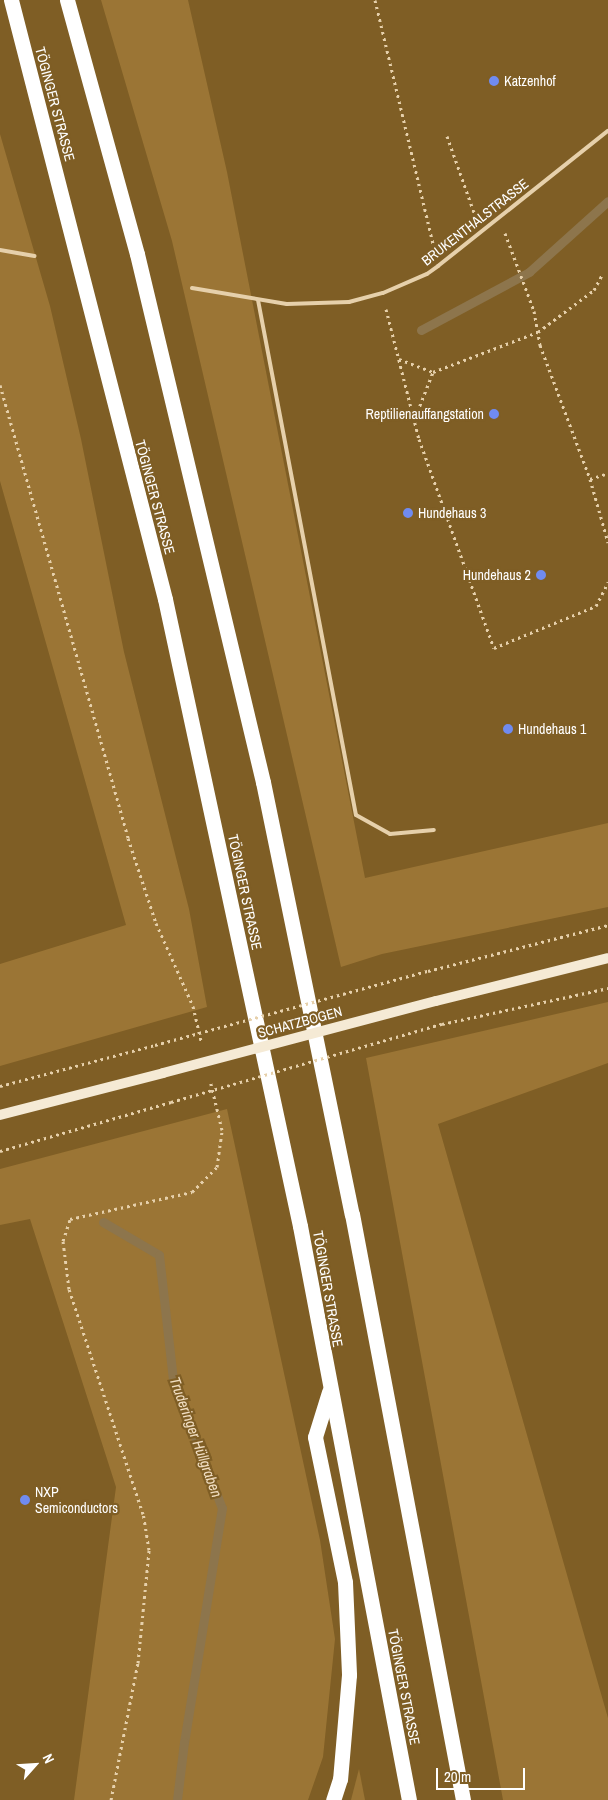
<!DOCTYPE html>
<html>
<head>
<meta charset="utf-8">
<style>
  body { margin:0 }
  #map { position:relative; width:608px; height:1800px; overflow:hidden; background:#7f5e25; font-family:"Archivo Narrow",sans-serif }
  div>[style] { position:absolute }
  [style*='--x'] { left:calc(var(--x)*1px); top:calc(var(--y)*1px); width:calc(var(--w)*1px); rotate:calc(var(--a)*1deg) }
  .green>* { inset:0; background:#9b7535 }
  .stream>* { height:9px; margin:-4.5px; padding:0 4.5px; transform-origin:4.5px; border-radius:4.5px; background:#8d754c }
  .path>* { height:3px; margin-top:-1.5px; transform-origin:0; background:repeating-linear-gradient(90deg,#e6d0ab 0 2.5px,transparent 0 6.5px) }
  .service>* { height:4px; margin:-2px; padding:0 2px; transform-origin:2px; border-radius:2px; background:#e6d0ab }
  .secondary>* { height:10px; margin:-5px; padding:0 5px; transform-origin:5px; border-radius:5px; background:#f5ead5 }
  .motorway>* { height:15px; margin:-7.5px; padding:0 7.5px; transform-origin:7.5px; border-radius:7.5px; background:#fff }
  .path-bridge>* { height:3px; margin-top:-1.5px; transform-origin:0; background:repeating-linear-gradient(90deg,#e6d0ab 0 2.5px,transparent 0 6.5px) }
  .secondary-bridge>* { height:10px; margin:-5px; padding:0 5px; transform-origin:5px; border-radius:5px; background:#f5ead5 }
  .dots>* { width:14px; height:14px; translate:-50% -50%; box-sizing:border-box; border:2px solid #7f5e25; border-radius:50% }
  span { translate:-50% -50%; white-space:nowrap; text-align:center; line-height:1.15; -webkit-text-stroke:4.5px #7f5e25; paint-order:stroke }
  .poi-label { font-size:14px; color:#fff }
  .left { translate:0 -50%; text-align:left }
  .right { translate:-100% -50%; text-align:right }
  .street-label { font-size:14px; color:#fff }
  .water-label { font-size:15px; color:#f1dec2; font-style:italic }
  .north { position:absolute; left:10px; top:1740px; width:50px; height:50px; -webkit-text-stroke:4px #7f5e25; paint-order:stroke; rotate:64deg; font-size:14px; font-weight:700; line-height:20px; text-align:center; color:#fff }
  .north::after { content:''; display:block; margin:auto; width:18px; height:22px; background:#fff; clip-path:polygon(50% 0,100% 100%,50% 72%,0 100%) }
  .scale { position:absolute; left:436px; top:1768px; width:89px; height:22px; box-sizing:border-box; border:2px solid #fff; border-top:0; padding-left:6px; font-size:15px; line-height:18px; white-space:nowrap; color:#fff; -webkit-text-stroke:4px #7f5e25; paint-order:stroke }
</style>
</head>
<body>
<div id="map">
  <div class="green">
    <i style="clip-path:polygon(101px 0,188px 0,227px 172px,365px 878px,608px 823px,608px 907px,382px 954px,341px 967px,172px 241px)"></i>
    <i style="clip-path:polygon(0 134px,50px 306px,81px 439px,124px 652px,189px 909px,207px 1007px,0 1066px,0 964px,126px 925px,0 481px)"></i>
    <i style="clip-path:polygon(608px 1002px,608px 1063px,438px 1124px,608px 1718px,608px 1800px,503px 1800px,366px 1058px)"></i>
    <i style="clip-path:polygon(227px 1109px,320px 1540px,335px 1639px,323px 1757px,308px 1800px,74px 1800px,116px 1487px,30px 1219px,0 1225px,0 1169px)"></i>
    <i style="clip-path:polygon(359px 1769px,365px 1800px,351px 1800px)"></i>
  </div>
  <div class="stream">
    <i style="--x:421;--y:330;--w:123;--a:-28.2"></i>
    <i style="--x:529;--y:272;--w:106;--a:-41.9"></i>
    <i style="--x:103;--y:1222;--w:65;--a:30.5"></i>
    <i style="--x:159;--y:1255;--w:126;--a:83.6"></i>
    <i style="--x:173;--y:1380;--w:137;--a:69.1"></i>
    <i style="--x:222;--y:1508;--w:237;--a:99.2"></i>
    <i style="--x:184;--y:1742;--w:58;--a:96.9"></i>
  </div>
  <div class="path">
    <i style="--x:375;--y:0;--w:254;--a:76.6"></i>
    <i style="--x:447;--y:136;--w:84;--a:70.5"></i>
    <i style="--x:505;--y:233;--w:83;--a:69.6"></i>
    <i style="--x:534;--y:311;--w:35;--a:80"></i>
    <i style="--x:540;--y:345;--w:143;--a:69.5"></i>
    <i style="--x:590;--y:479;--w:66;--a:74.1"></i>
    <i style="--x:386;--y:309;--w:134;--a:75.8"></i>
    <i style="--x:419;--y:439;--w:222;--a:70.3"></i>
    <i style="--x:494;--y:648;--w:110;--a:-22.4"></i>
    <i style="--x:596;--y:606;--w:27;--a:-63"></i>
    <i style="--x:399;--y:359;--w:36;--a:21"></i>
    <i style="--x:433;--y:372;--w:112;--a:-20.9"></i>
    <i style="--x:538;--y:332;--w:70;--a:-36.9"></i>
    <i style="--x:594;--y:290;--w:17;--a:-62"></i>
    <i style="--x:0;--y:385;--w:471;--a:74.2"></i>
    <i style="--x:128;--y:838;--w:89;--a:71.8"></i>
    <i style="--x:156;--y:923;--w:91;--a:66"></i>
    <i style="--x:193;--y:1006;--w:37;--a:77"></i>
    <i style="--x:415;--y:418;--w:49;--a:-68.6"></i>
    <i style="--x:590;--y:479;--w:19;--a:-18"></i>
    <i style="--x:428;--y:971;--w:186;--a:-14.3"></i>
    <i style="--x:442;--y:1024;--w:170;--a:-12.2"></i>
    <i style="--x:0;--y:1086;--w:160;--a:-14.8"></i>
    <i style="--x:0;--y:1151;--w:178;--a:-16"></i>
    <i style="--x:111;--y:1800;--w:140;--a:-78.9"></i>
    <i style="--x:138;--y:1663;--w:114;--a:-84.4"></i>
    <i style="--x:149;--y:1550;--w:36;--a:-99"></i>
    <i style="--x:143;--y:1514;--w:237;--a:-108.2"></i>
    <i style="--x:69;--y:1289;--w:48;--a:-97.1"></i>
    <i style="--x:63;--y:1241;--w:23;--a:-72"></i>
    <i style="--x:70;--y:1219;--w:125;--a:-12.5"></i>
    <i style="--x:192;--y:1192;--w:35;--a:-45"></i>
    <i style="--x:217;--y:1167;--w:37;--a:-82"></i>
    <i style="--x:222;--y:1130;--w:51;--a:-103.5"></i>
  </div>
  <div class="service">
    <i style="--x:0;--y:250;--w:35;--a:10"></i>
    <i style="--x:192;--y:288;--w:96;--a:9.6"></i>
    <i style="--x:287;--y:304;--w:62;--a:-1.8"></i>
    <i style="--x:349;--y:302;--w:35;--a:-15"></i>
    <i style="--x:383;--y:293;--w:48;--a:-23.4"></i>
    <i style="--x:427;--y:274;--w:14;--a:-36"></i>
    <i style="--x:438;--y:266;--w:217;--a:-38.5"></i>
    <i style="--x:258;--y:300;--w:524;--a:79.23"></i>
    <i style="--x:356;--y:815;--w:39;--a:29"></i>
    <i style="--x:390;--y:834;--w:44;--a:-5.2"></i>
  </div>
  <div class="secondary">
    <i style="--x:436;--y:1001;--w:177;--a:-14"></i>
    <i style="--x:0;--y:1115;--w:168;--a:-14.4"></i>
  </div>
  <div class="motorway">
    <i style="--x:11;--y:0;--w:618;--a:75.58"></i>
    <i style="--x:165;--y:599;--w:641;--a:77.85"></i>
    <i style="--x:300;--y:1226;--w:584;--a:79.25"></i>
    <i style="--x:67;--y:0;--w:263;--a:74.6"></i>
    <i style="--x:137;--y:254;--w:543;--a:76.58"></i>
    <i style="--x:263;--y:782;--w:441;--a:78.4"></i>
    <i style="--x:352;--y:1214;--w:596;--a:79.27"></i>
    <i style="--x:329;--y:1392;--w:47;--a:107.3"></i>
    <i style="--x:315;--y:1437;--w:148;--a:78.3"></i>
    <i style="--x:345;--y:1582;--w:93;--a:87.5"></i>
    <i style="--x:349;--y:1675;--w:104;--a:94.9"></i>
    <i style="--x:340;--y:1779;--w:22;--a:108"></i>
  </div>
  <div class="path-bridge">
    <i style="--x:155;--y:1045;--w:283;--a:-15.2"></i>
    <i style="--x:171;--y:1102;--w:282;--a:-16.1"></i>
  </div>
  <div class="secondary-bridge">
    <i style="--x:163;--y:1073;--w:282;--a:-14.8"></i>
  </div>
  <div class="dots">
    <i style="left:494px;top:81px;background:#708bf0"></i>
    <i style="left:494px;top:414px;background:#708bf0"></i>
    <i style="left:408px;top:513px;background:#708bf0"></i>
    <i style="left:541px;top:575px;background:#708bf0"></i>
    <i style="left:508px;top:729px;background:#708bf0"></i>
    <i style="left:25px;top:1500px;background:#708bf0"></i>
  </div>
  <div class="poi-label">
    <span class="left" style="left:504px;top:81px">Katzenhof</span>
    <span class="right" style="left:484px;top:414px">Reptilienauffangstation</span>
    <span class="left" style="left:418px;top:513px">Hundehaus 3</span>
    <span class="right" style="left:531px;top:575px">Hundehaus 2</span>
    <span class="left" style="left:518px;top:729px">Hundehaus 1</span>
    <span class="left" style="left:35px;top:1500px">NXP<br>Semiconductors</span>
  </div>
  <div class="street-label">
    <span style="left:55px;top:104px;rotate:75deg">TÖGINGER STRASSE</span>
    <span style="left:475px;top:222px;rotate:-38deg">BRUKENTHALSTRASSE</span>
    <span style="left:155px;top:497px;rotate:75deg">TÖGINGER STRASSE</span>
    <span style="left:245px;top:892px;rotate:78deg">TÖGINGER STRASSE</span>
    <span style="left:300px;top:1022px;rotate:-15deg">SCHATZBOGEN</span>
    <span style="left:328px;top:1289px;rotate:80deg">TÖGINGER STRASSE</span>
    <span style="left:404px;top:1687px;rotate:79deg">TÖGINGER STRASSE</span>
  </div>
  <div class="water-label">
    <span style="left:196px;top:1437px;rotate:70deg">Truderinger Hüllgraben</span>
  </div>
  <div class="north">N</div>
  <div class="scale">20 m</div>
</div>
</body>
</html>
